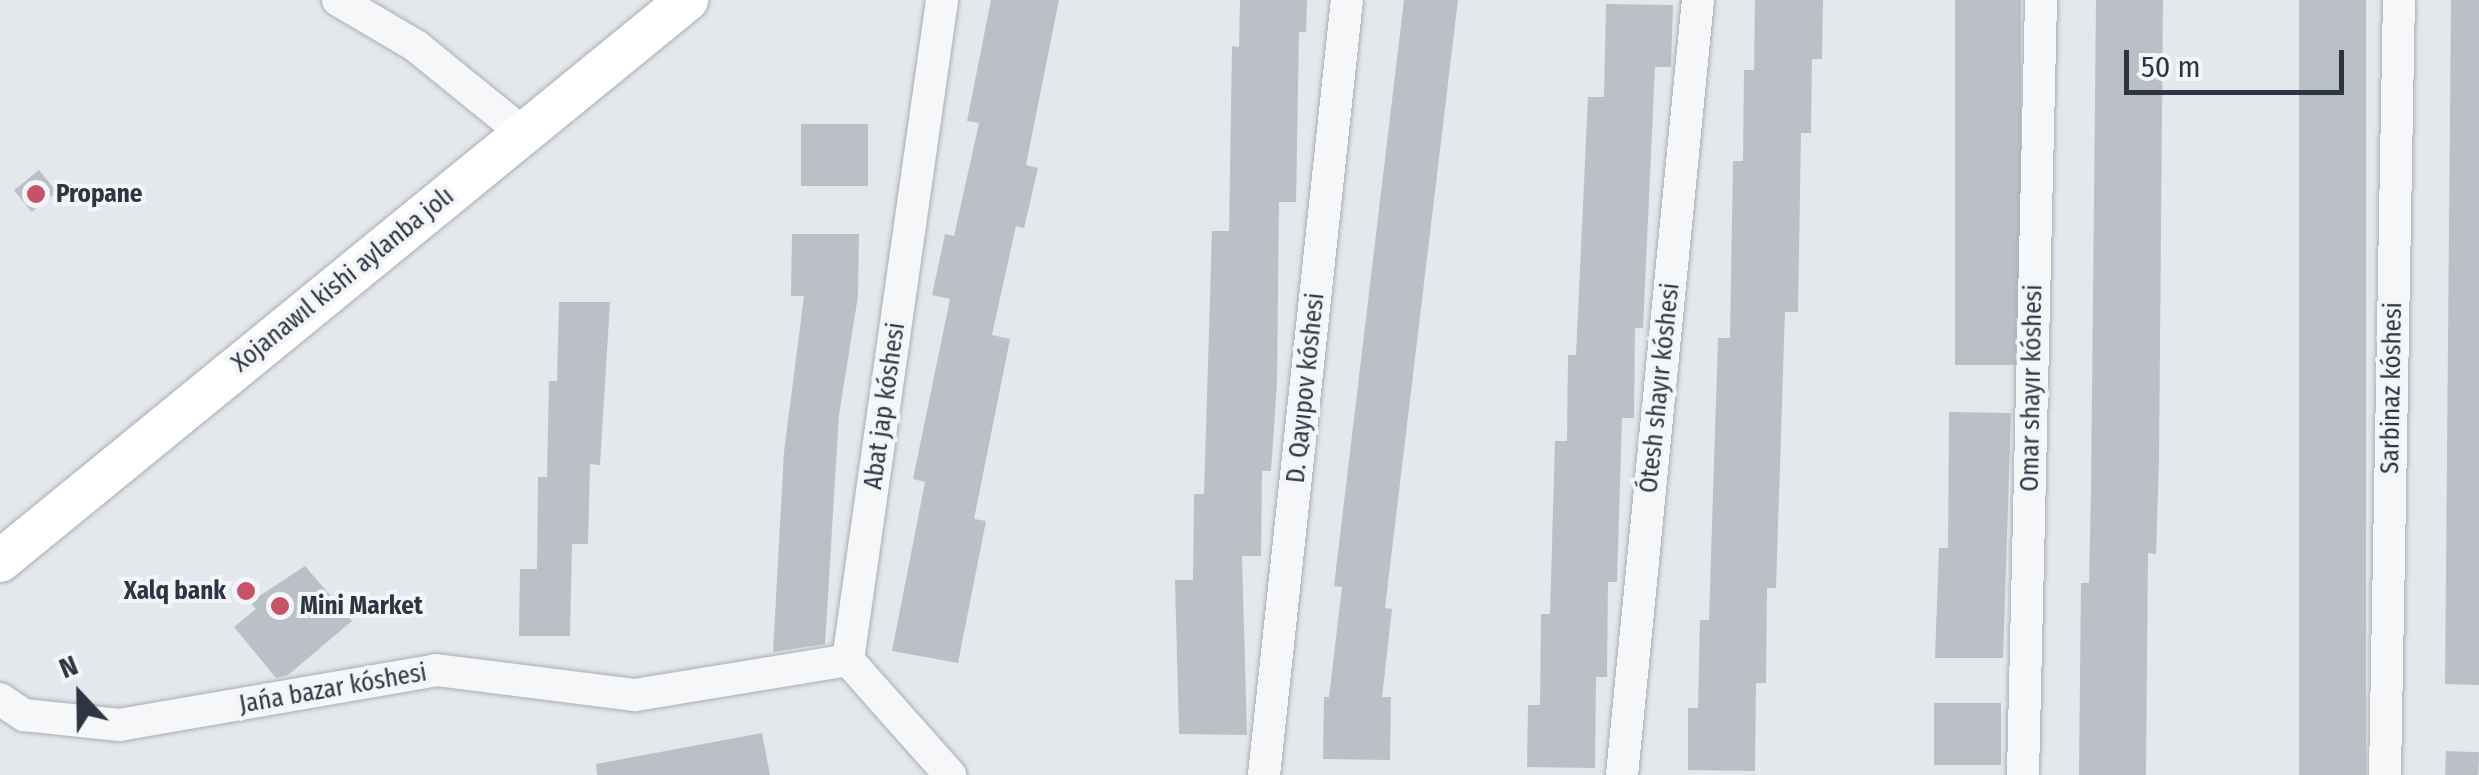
<!DOCTYPE html>
<html>
<head>
<meta charset="utf-8">
<style>
  body { margin:0 }
  #map { position:relative; width:2479px; height:775px; overflow:hidden; background:#e4e7eb; font-family:"Fira Sans Condensed",sans-serif }
  div>[style] { position:absolute }
  [style*='--x'] { left:calc(var(--x)*1px); top:calc(var(--y)*1px); width:calc(var(--w)*1px); rotate:calc(var(--a)*1deg) }
  .building>* { inset:0; background:#bbc0c7; transform-origin:0 0 }
  .roads { filter:drop-shadow(0 0 2px #a9aeb5) drop-shadow(0 0 2px #a9aeb5) }
  .minor>* { height:32px; margin:-16px; padding:0 16px; transform-origin:16px; border-radius:16px; background:#f6f7f9 }
  .major>* { height:42px; margin:-21px; padding:0 21px; transform-origin:21px; border-radius:21px; background:#fff }
  .dots>* { width:28px; height:28px; translate:-50% -50%; box-sizing:border-box; border:5px solid #f3f5f8; border-radius:50% }
  span { translate:-50% -50%; white-space:nowrap; text-align:center; line-height:1.15; -webkit-text-stroke:8px #f3f5f8; paint-order:stroke }
  .poi-label { font-size:25px; color:#2c3542; font-weight:700 }
  .left { translate:0 -50%; text-align:left }
  .right { translate:-100% -50%; text-align:right }
  .street-label { font-size:25px; color:#2c3542 }
  .north { position:absolute; left:30px; top:645px; width:100px; height:100px; -webkit-text-stroke:8px #f3f5f8; paint-order:stroke; rotate:338deg; font-size:28px; font-weight:700; line-height:40px; text-align:center; color:#2c3542 }
  .north::after { content:''; display:block; margin:auto; width:35px; height:45px; background:#2c3542; clip-path:polygon(50% 0,100% 100%,50% 72%,0 100%) }
  .scale { position:absolute; left:2124px; top:50px; width:220px; height:45px; box-sizing:border-box; border:5px solid #2c3542; border-top:0; padding-left:12px; font-size:30px; line-height:35px; white-space:nowrap; color:#2c3542; -webkit-text-stroke:8px #f3f5f8; paint-order:stroke }
</style>
</head>
<body>
<div id="map">
  <div class="building">
    <i style="clip-path:polygon(991px 0,1059px 0,1026px 165px,1038px 168px,1024px 228px,1016px 226px,992px 335px,1010px 339px,974px 519px,986px 521px,958px 663px,892px 651px,925px 482px,913px 479px,950px 299px,932px 295px,945px 234px,954px 236px,979px 123px,967px 121px)"></i>
    <i style="clip-path:polygon(1240px 0,1307px 0,1306px 32px,1299px 32px,1296px 202px,1279px 202px,1277px 383px,1271px 471px,1262px 471px,1261px 556px,1242px 556px,1247px 735px,1179px 734px,1175px 580px,1193px 580px,1194px 494px,1204px 494px,1212px 231px,1229px 231px,1232px 46px,1239px 47px)"></i>
    <i style="clip-path:polygon(1404px 0,1458px 0,1385px 608px,1392px 609px,1382px 697px,1391px 697px,1390px 760px,1323px 759px,1324px 697px,1329px 697px,1342px 587px,1334px 586px)"></i>
    <i style="clip-path:polygon(1755px 0,1823px 0,1822px 59px,1812px 59px,1811px 133px,1801px 133px,1798px 312px,1785px 312px,1776px 588px,1767px 588px,1766px 683px,1756px 683px,1755px 771px,1688px 770px,1688px 708px,1698px 708px,1700px 620px,1709px 620px,1718px 338px,1730px 338px,1733px 161px,1743px 161px,1744px 70px,1754px 70px)"></i>
    <i style="left:1955px;top:0;width:66px;height:365px"></i>
    <i style="clip-path:polygon(2096px 0,2163px 0,2159px 461px,2156px 554px,2148px 553px,2146px 775px,2079px 775px,2081px 583px,2089px 583px,2091px 491px)"></i>
    <i style="left:2299px;top:0;width:67px;height:775px"></i>
    <i style="clip-path:polygon(2451px 0,2479px 0,2479px 685px,2445px 684px)"></i>
    <i style="clip-path:polygon(1606px 4px,1673px 5px,1671px 67px,1655px 67px,1643px 328px,1635px 328px,1634px 418px,1622px 418px,1617px 582px,1608px 582px,1607px 677px,1596px 677px,1595px 768px,1527px 767px,1528px 705px,1540px 705px,1541px 614px,1550px 614px,1555px 441px,1567px 441px,1568px 355px,1576px 355px,1588px 97px,1604px 97px)"></i>
    <i style="left:801px;top:124px;width:67px;height:62px"></i>
    <i style="left:39px;top:170px;width:28px;height:32px;rotate:51deg"></i>
    <i style="clip-path:polygon(792px 234px,859px 234px,858px 296px,839px 415px,825px 644px,773px 652px,784px 452px,804px 296px,791px 296px)"></i>
    <i style="clip-path:polygon(559px 302px,610px 302px,600px 465px,590px 464px,588px 544px,572px 544px,570px 636px,519px 636px,520px 569px,537px 569px,538px 477px,547px 477px,549px 381px,557px 381px)"></i>
    <i style="clip-path:polygon(1949px 412px,2011px 413px,2003px 658px,1935px 658px,1939px 548px,1948px 548px)"></i>
    <i style="clip-path:polygon(305px 566px,352px 621px,288px 675px,276px 678px,234px 627px,256px 609px,250px 602px)"></i>
    <i style="left:1934px;top:703px;width:67px;height:62px"></i>
    <i style="clip-path:polygon(762px 733px,770px 775px,597px 775px,596px 764px)"></i>
    <i style="left:2446px;top:751px;width:33px;height:24px;rotate:2deg"></i>
  </div>
  <div class="roads">
    <div class="minor">
      <i style="--x:338;--y:0;--w:91;--a:30.5"></i>
      <i style="--x:416;--y:46;--w:138;--a:39.1"></i>
      <i style="--x:848;--y:660;--w:667;--a:-81.89"></i>
      <i style="--x:848;--y:660;--w:154;--a:48.4"></i>
      <i style="--x:0;--y:699;--w:29;--a:34"></i>
      <i style="--x:24;--y:715;--w:96;--a:6"></i>
      <i style="--x:119;--y:725;--w:322;--a:-9.8"></i>
      <i style="--x:436;--y:670;--w:201;--a:7.2"></i>
      <i style="--x:635;--y:695;--w:216;--a:-9.3"></i>
      <i style="--x:1264;--y:775;--w:779;--a:-83.89"></i>
      <i style="--x:1622;--y:775;--w:779;--a:-84.4"></i>
      <i style="--x:2023;--y:775;--w:775;--a:-88.67"></i>
      <i style="--x:2385;--y:775;--w:775;--a:-88.97"></i>
    </div>
    <div class="major">
      <i style="--x:0;--y:561;--w:887;--a:-39.23"></i>
    </div>
  </div>
  <div class="dots">
    <i style="left:36px;top:194px;background:#c65268"></i>
    <i style="left:246px;top:591px;background:#c65268"></i>
    <i style="left:280px;top:606px;background:#c65268"></i>
  </div>
  <div class="poi-label">
    <span class="left" style="left:56px;top:194px">Propane</span>
    <span class="right" style="left:226px;top:591px">Xalq bank</span>
    <span class="left" style="left:300px;top:606px">Mini Market</span>
  </div>
  <div class="street-label">
    <span style="left:343px;top:280px;rotate:-39deg">Xojanawıl kishi aylanba jolı</span>
    <span style="left:1306px;top:388px;rotate:-84deg">D. Qayıpov kóshesi</span>
    <span style="left:1660px;top:388px;rotate:-84deg">Ótesh shayır kóshesi</span>
    <span style="left:2032px;top:388px;rotate:-89deg">Omar shayır kóshesi</span>
    <span style="left:2392px;top:388px;rotate:-89deg">Sarbinaz kóshesi</span>
    <span style="left:885px;top:406px;rotate:-82deg">Abat jap kóshesi</span>
    <span style="left:333px;top:689px;rotate:-10deg">Jańa bazar kóshesi</span>
  </div>
  <div class="north">N</div>
  <div class="scale">50 m</div>
</div>
</body>
</html>
